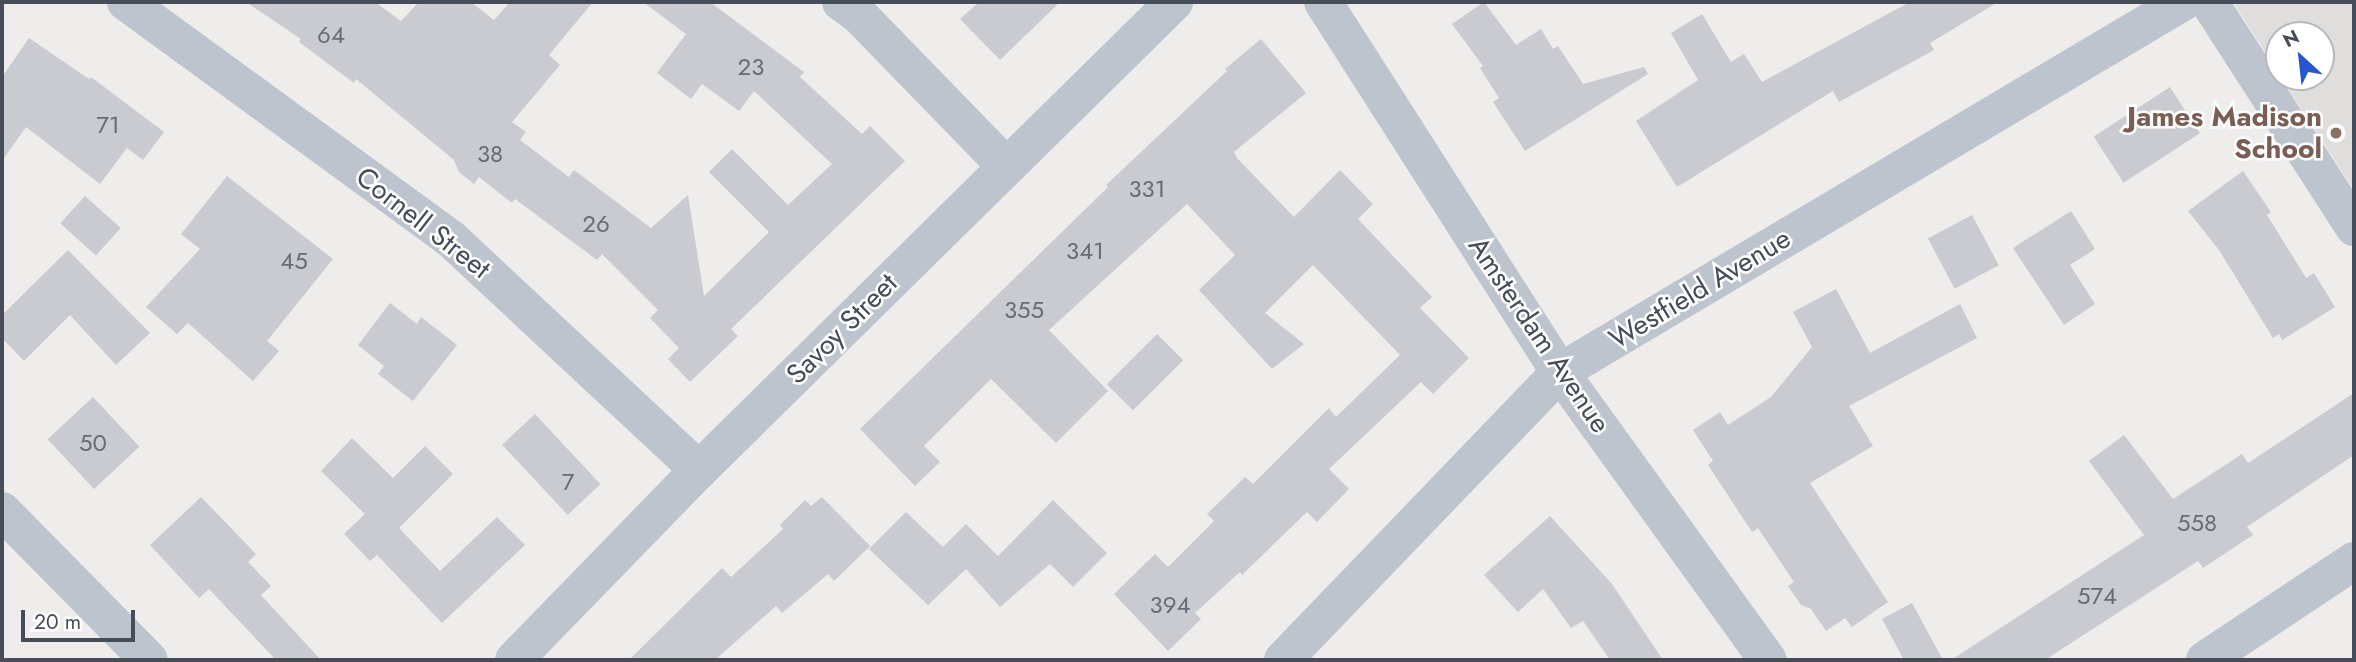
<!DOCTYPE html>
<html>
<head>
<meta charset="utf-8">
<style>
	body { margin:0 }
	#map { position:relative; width:2356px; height:662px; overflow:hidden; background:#efecec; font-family:Jost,sans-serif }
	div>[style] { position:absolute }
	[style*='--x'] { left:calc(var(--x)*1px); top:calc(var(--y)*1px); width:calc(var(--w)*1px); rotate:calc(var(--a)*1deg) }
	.education>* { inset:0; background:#e0dddd }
	.building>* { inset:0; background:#cacad1; transform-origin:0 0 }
	.minor>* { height:38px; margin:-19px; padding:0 19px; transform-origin:19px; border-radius:19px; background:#bec4ce }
	.dots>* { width:19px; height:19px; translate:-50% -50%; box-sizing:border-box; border:4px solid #fff; border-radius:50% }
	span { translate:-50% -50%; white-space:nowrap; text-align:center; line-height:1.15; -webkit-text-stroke:5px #fff; paint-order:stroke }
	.number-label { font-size:24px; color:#676c76 }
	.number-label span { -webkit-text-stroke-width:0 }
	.education-label { font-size:28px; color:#785e54; font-weight:700 }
	.right { translate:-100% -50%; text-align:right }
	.street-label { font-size:28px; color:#464d58 }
	.frame { position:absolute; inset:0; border:4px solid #464d58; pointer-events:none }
	.north { position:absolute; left:2265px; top:21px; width:70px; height:70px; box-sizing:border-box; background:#fff; border:2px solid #b5b8bc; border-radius:50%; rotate:333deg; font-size:19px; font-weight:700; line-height:28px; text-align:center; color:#464d58 }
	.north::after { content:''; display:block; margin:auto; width:24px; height:32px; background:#2556d0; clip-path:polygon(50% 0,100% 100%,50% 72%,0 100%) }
	.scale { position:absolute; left:21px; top:610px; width:114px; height:32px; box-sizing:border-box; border:4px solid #464d58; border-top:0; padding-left:9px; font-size:21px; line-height:24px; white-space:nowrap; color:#464d58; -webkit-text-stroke:5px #fff; paint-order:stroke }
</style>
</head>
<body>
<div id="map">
	<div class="education">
		<div style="clip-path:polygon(2233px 2px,2354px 2px,2354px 190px,2281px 77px,2321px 77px,2321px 35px,2279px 35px,2279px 74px)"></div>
	</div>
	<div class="building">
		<div style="clip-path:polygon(246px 2px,375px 2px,401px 21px,419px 2px,471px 2px,494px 20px,510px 2px,593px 2px,549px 55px,560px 65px,512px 122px,526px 132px,520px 140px,569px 177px,574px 170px,651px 228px,688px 195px,704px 296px,769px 232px,709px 172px,732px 149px,788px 205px,832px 164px,754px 91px,739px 111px,702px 84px,691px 99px,657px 73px,686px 34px,643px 2px,710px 2px,804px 72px,800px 77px,862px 134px,870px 126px,905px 161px,731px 329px,738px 336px,690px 382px,668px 359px,679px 348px,650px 318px,658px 310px,602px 254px,597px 260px,515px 199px,512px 203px,479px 177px,474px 184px,459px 172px,454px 160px,356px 79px,354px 83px,299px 42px,301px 39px)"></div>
		<div style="clip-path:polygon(979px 2px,1060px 2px,1000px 60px,960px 19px)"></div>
		<div style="clip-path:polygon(1484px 2px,1516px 45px,1541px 29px,1553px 49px,1558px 46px,1583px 84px,1644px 67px,1648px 74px,1525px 151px,1493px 102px,1499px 98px,1480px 68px,1483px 66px,1452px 24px)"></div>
		<div style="clip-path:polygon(1910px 2px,1998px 2px,1930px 43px,1934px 50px,1839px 102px,1833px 91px,1677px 187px,1636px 121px,1698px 80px,1671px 33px,1702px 14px,1731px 62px,1744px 54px,1762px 82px)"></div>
		<div style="clip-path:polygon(29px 38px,89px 79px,91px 77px,164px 132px,143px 160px,127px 148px,100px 184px,26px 127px,2px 161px,2px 77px)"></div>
		<div style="clip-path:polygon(1261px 39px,1306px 93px,1234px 152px,1237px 158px,1294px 217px,1340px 170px,1373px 204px,1358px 219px,1432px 297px,1420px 308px,1469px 358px,1433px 394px,1421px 382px,1329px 469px,1349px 489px,1317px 522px,1307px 512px,1242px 575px,1240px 572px,1195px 613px,1201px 619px,1168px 651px,1114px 594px,1155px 554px,1168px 567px,1214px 521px,1207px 514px,1245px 477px,1253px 484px,1329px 408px,1336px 417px,1400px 355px,1313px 265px,1265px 313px,1304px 344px,1272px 369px,1199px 290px,1235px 255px,1187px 204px,1049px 330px,1108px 391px,1056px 443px,991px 379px,924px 446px,940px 462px,915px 486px,860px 429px,1108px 187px,1106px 185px,1227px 71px,1225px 69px)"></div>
		<div style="left:2170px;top:87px;width:55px;height:91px;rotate:57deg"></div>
		<div style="clip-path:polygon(2243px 171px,2271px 212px,2267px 215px,2306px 278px,2314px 273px,2335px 307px,2282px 340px,2279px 334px,2273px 338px,2219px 250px,2188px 211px)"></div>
		<div style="clip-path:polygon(227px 176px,333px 259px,267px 341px,279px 351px,253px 381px,188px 323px,177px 334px,146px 307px,200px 249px,181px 234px)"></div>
		<div style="left:85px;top:196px;width:48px;height:37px;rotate:42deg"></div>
		<div style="clip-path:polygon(2071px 211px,2095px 249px,2070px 265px,2095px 304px,2064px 325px,2013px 248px)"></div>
		<div style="left:1972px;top:215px;width:57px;height:50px;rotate:62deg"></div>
		<div style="clip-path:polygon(68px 250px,150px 333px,116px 365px,70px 315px,24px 361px,2px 338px,2px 315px)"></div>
		<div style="clip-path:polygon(1836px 289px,1870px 353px,1960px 304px,1977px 338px,1849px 406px,1873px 446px,1810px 483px,1888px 602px,1852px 627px,1845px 618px,1826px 631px,1811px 609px,1801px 605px,1788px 586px,1794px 582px,1758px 528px,1752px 532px,1708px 465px,1713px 461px,1693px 430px,1720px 412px,1728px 425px,1771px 397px,1812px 347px,1793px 312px)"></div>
		<div style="clip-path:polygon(390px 303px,417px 324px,421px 317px,457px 345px,413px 401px,378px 374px,384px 366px,358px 345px)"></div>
		<div style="left:1157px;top:334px;width:37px;height:71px;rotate:45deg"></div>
		<div style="clip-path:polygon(2354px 393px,2354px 455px,2247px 527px,2253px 535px,2203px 568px,2198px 561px,2045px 660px,1951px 660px,2144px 535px,2089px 461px,2124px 435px,2173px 499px,2242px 454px,2248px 463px)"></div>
		<div style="left:93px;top:397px;width:68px;height:62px;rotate:47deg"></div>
		<div style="left:535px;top:414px;width:96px;height:45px;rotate:47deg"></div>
		<div style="clip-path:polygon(352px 438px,393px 478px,425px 446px,453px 474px,399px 528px,440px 571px,497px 517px,525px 545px,442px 623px,377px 555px,370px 561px,344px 534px,365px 514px,321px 471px)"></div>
		<div style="clip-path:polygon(201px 497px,256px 554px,248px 562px,271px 586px,261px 595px,321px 660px,276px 660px,209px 589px,199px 598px,150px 545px)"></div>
		<div style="clip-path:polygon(822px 497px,870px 546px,834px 581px,828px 574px,782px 613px,776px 606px,715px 660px,629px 660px,722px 568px,731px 577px,783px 529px,780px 525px,805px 500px,811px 506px)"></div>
		<div style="clip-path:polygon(1053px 500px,1107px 553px,1073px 587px,1050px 564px,1000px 607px,966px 569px,928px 605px,869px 549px,906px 512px,943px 547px,966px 524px,998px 556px)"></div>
		<div style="clip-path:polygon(1550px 516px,1612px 584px,1663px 660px,1610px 660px,1583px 621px,1571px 628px,1543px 589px,1518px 612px,1484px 575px)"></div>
		<div style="clip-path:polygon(1912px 603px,1943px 660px,1904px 660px,1882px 619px)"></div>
	</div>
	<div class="minor">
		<div style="--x:126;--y:2;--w:402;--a:36.1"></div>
		<div style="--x:451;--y:239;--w:339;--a:43"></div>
		<div style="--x:841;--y:2;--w:22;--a:36"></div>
		<div style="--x:859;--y:15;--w:211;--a:45.8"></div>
		<div style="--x:1323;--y:2;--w:439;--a:57.4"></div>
		<div style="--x:1560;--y:372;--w:355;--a:54.2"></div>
		<div style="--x:2209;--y:2;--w:268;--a:57.2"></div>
		<div style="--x:2;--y:511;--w:209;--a:45.4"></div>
		<div style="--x:514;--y:660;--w:265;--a:-45.8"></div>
		<div style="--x:699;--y:470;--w:667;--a:-44.57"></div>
		<div style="--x:1283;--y:660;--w:400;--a:-46.1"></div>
		<div style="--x:1560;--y:372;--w:725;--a:-30.71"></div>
		<div style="--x:2205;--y:660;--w:179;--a:-33.6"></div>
	</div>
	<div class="dots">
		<div style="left:2336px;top:133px;background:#8d6e63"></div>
	</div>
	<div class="number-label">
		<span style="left:331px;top:35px">64</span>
		<span style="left:751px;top:67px">23</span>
		<span style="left:108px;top:125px">71</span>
		<span style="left:490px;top:154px">38</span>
		<span style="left:1147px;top:189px">331</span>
		<span style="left:596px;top:224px">26</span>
		<span style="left:1085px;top:251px">341</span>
		<span style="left:294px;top:261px">45</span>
		<span style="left:1024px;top:310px">355</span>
		<span style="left:93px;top:443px">50</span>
		<span style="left:568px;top:482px">7</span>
		<span style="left:2197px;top:523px">558</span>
		<span style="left:2097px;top:596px">574</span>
		<span style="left:1170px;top:605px">394</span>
	</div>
	<div class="education-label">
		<span class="right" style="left:2322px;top:133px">James Madison<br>School</span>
	</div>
	<div class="street-label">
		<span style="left:423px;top:223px;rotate:38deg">Cornell Street</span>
		<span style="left:1700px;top:289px;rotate:-31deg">Westfield Avenue</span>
		<span style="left:842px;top:329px;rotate:-45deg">Savoy Street</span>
		<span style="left:1539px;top:335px;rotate:56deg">Amsterdam Avenue</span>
	</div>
	<div class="frame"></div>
	<div class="north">N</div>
	<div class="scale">20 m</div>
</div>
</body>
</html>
